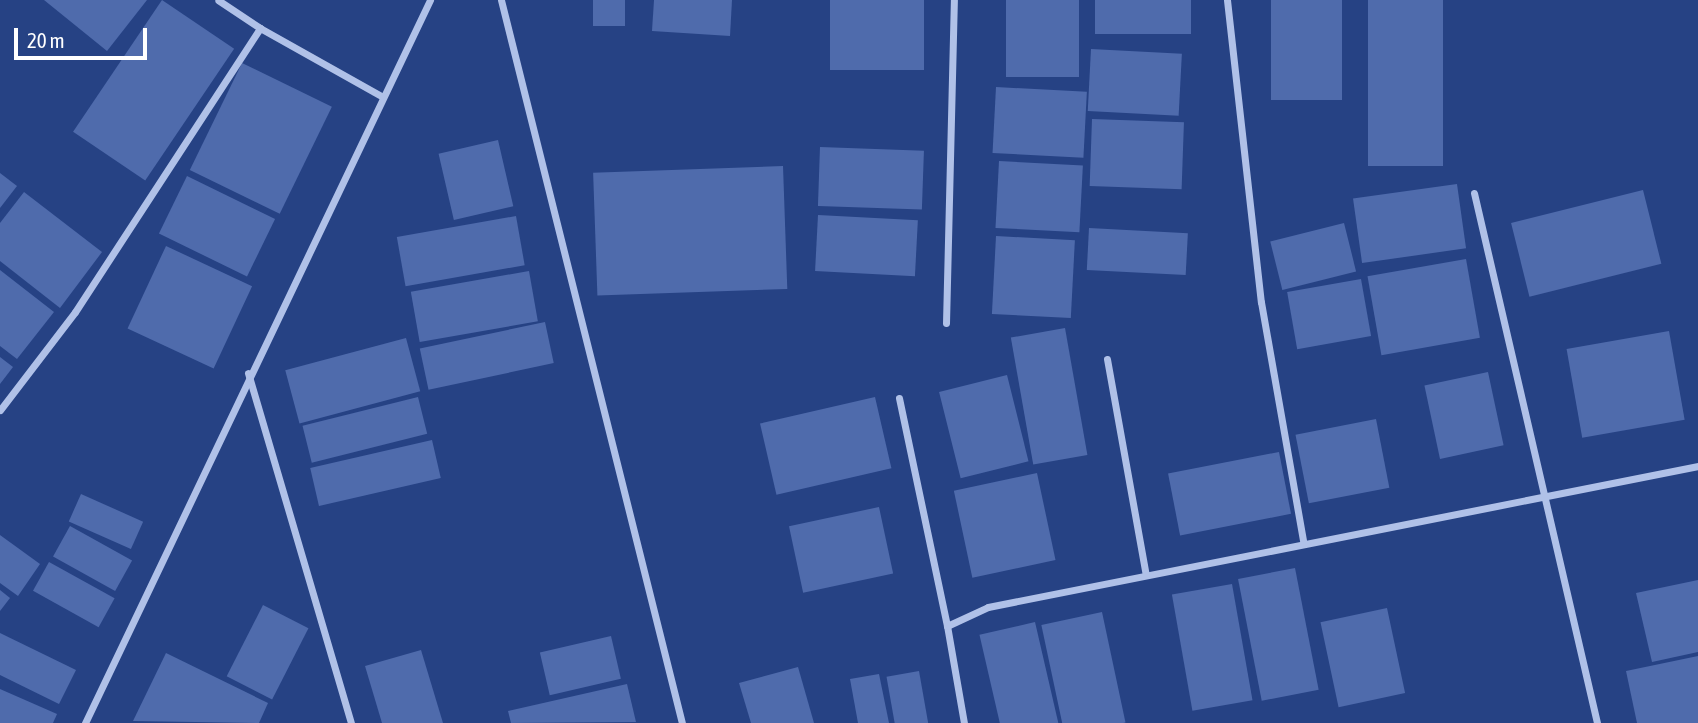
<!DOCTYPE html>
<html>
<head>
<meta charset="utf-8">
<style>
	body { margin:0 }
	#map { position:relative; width:1698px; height:723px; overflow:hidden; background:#264284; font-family:"Asap Condensed",sans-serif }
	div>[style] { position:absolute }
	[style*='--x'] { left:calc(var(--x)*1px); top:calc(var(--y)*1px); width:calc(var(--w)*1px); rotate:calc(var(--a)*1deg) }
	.building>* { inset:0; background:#4f6bac; transform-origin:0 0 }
	.street>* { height:7px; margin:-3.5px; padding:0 3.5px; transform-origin:3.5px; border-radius:3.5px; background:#b0c1e8 }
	span { translate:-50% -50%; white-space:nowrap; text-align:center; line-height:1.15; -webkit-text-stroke:7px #264284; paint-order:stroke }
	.scale { position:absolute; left:14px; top:28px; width:133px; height:32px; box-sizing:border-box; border:4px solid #fff; border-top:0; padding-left:9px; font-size:21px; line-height:24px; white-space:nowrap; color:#fff; -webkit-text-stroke:5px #264284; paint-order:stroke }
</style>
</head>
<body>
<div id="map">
	<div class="building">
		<div style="clip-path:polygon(44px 0,147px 0,107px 51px)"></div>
		<div style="left:162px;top:0;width:87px;height:159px;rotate:34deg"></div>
		<div style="left:593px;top:0;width:32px;height:26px"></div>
		<div style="clip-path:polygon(654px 0,732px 0,730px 36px,652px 31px)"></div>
		<div style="left:830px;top:0;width:94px;height:70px"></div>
		<div style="left:1006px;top:0;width:73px;height:77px"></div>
		<div style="left:1095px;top:0;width:96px;height:34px"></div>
		<div style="left:1271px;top:0;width:71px;height:100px"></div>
		<div style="left:1368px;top:0;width:75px;height:166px"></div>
		<div style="left:1091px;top:49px;width:91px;height:62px;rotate:3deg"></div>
		<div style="left:242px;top:63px;width:100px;height:119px;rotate:26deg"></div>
		<div style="left:996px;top:87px;width:91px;height:66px;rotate:3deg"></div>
		<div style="left:1092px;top:119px;width:92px;height:67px;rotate:2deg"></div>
		<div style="left:498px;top:140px;width:68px;height:61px;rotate:77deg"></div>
		<div style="left:820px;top:147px;width:104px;height:59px;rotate:2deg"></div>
		<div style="left:999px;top:161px;width:84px;height:67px;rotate:3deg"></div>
		<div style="left:783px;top:166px;width:123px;height:190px;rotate:88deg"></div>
		<div style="clip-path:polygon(0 173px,17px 186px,0 208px)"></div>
		<div style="left:187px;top:176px;width:98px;height:64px;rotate:26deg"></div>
		<div style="left:1457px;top:184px;width:65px;height:105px;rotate:82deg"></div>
		<div style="left:1643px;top:190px;width:76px;height:136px;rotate:76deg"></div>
		<div style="clip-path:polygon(24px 192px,102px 252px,60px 308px,0 261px,0 223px)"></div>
		<div style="left:818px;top:215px;width:100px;height:56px;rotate:3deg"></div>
		<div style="left:516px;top:216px;width:50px;height:121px;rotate:80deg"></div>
		<div style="left:1344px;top:223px;width:50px;height:76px;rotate:76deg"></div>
		<div style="left:1089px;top:228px;width:99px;height:42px;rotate:3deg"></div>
		<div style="left:996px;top:236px;width:79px;height:78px;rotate:3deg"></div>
		<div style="left:166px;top:246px;width:95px;height:91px;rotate:25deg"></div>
		<div style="left:1466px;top:259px;width:80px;height:100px;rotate:80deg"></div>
		<div style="clip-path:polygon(0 270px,54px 312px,17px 359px,0 346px)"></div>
		<div style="left:529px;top:271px;width:51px;height:120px;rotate:80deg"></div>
		<div style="left:1361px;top:279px;width:58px;height:75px;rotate:80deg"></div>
		<div style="left:545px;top:322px;width:42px;height:128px;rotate:78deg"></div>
		<div style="left:1065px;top:328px;width:129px;height:55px;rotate:80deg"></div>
		<div style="left:1669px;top:331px;width:90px;height:104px;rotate:80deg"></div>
		<div style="left:406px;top:338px;width:55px;height:125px;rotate:75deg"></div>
		<div style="clip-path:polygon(0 357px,13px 367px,0 384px)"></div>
		<div style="left:1488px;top:372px;width:75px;height:65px;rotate:78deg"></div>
		<div style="left:1007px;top:375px;width:89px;height:70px;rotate:76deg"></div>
		<div style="left:418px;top:397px;width:38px;height:119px;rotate:76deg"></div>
		<div style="left:875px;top:397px;width:73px;height:118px;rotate:77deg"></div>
		<div style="left:1376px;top:419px;width:70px;height:82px;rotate:79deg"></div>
		<div style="left:432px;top:440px;width:39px;height:125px;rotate:77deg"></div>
		<div style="left:1279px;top:452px;width:63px;height:113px;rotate:79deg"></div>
		<div style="left:1037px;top:473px;width:89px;height:85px;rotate:78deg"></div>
		<div style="left:81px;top:494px;width:68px;height:30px;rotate:24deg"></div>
		<div style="left:879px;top:507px;width:68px;height:92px;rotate:78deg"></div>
		<div style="left:70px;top:526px;width:71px;height:35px;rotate:29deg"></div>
		<div style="clip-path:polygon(0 535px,40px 564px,18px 596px,0 583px)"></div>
		<div style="left:49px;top:562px;width:75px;height:33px;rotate:29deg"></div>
		<div style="left:1295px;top:568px;width:124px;height:58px;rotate:79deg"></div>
		<div style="clip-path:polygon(1698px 580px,1698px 652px,1652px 662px,1636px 593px)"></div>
		<div style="left:1232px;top:584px;width:118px;height:61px;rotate:80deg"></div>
		<div style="clip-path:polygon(0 590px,10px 598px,0 611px)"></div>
		<div style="left:263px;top:605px;width:51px;height:80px;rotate:27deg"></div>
		<div style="left:1387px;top:608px;width:87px;height:68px;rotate:78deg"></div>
		<div style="left:1102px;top:612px;width:113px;height:62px;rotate:78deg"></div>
		<div style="left:1035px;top:622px;width:104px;height:57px;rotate:77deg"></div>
		<div style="clip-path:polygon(0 633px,76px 670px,59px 704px,0 675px)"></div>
		<div style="left:611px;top:636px;width:44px;height:73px;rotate:77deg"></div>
		<div style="clip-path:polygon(421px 650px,443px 723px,382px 723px,365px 666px)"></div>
		<div style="clip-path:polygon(166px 653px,268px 703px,259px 723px,133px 721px)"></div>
		<div style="clip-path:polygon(1698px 656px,1698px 723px,1637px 723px,1626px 671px)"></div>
		<div style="clip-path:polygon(798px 667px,814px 723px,751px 723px,739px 683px)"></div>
		<div style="left:919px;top:671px;width:53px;height:33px;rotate:80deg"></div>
		<div style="clip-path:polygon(879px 674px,889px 723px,858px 723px,850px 679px)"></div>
		<div style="clip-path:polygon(627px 684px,636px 722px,511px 723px,508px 711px)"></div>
		<div style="clip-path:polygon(0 689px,57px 714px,53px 723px,0 723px)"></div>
	</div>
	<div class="street">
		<div style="--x:501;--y:0;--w:745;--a:75.95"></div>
		<div style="--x:1227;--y:0;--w:304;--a:83.6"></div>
		<div style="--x:1261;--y:302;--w:243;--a:80"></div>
		<div style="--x:260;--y:28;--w:139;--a:29.3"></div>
		<div style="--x:1474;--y:193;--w:544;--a:76.93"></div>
		<div style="--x:946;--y:323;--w:323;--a:-88.6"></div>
		<div style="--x:1107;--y:359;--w:219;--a:79.8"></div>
		<div style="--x:248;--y:373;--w:365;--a:73.6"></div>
		<div style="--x:899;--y:398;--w:233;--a:78.1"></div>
		<div style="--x:0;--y:410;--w:123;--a:-52.6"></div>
		<div style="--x:75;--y:312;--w:339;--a:-56.9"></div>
		<div style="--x:260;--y:28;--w:50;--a:-146.3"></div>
		<div style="--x:85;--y:723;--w:801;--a:-64.49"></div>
		<div style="--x:964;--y:723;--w:98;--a:-99.9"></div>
		<div style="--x:947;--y:626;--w:45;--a:-24.9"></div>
		<div style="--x:988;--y:607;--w:724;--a:-11.23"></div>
	</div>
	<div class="scale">20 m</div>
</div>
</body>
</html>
